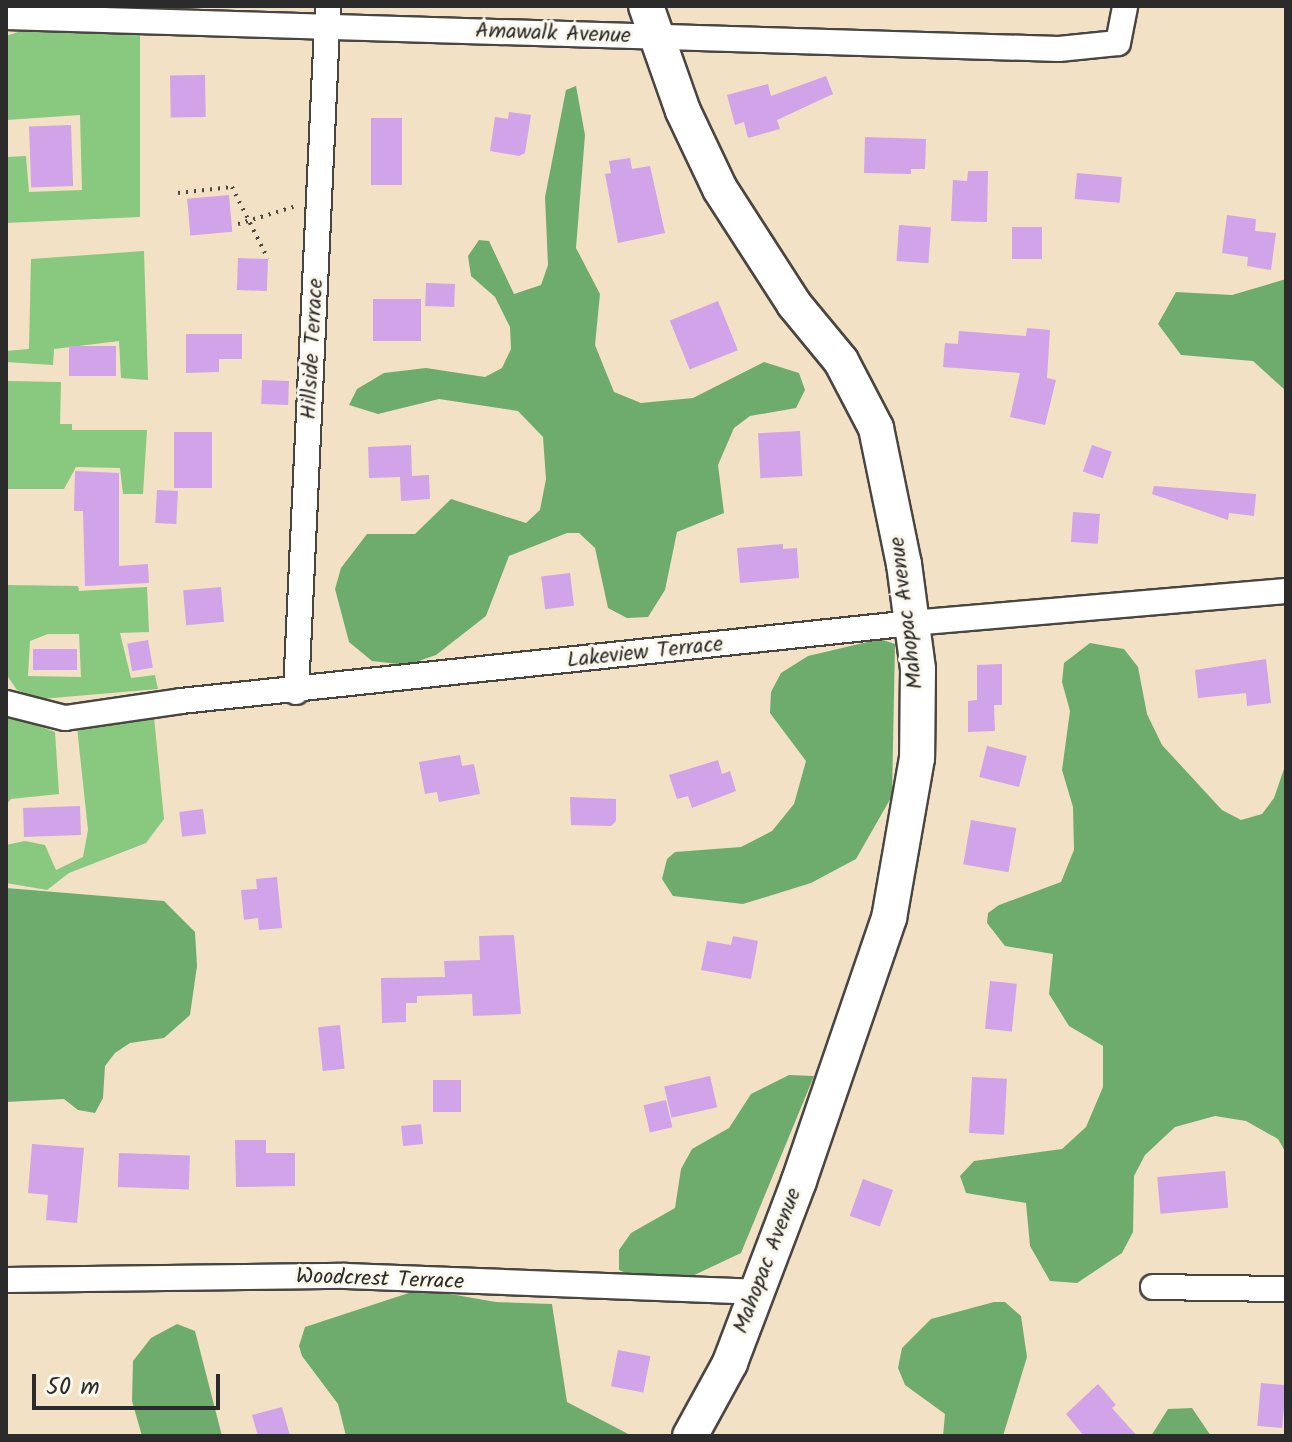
<!DOCTYPE html>
<html>
<head>
<meta charset="utf-8">
<style>
	body { margin:0 }
	#map { position:relative; width:1292px; height:1442px; overflow:hidden; background:#f2e1c4; font-family:Kalam,sans-serif }
	div>[style] { position:absolute }
	[style*='--x'] { left:calc(var(--x)*1px); top:calc(var(--y)*1px); width:calc(var(--w)*1px); rotate:calc(var(--a)*1deg) }
	.green>* { inset:0; background:#88c87f }
	.forest>* { inset:0; background:#6eac6e }
	.building>* { inset:0; background:#d1a3e9; transform-origin:0 0 }
	.path>* { height:4px; margin-top:-2px; transform-origin:0; background:repeating-linear-gradient(90deg,#494642 0 2px,transparent 0 8px) }
	.roads { filter:drop-shadow(2px 0 #494642) drop-shadow(-2px 0 #494642) drop-shadow(0 2px #494642) drop-shadow(0 -2px #494642) }
	.street>* { height:24px; margin:-12px; padding:0 12px; transform-origin:12px; border-radius:12px; background:#fff }
	.secondary>* { height:34px; margin:-17px; padding:0 17px; transform-origin:17px; border-radius:17px; background:#fff }
	span { translate:-50% -50%; white-space:nowrap; text-align:center; line-height:1.15; -webkit-text-stroke:6px #fbf7ec; paint-order:stroke }
	.street-label { font-size:22px; color:#2b2b2b }
	.frame { position:absolute; inset:0; border:8px solid #2b2b2b; pointer-events:none }
	.scale { position:absolute; left:32px; top:1374px; width:188px; height:36px; box-sizing:border-box; border:4px solid #2b2b2b; border-top:0; padding-left:10px; font-size:24px; line-height:28px; white-space:nowrap; color:#2b2b2b; -webkit-text-stroke:6px #fbf7ec; paint-order:stroke }
</style>
</head>
<body>
<div id="map">
	<div class="green">
		<div style="clip-path:polygon(27px 29px,140px 32px,140px 217px,6px 223px,6px 157px,26px 156px,29px 192px,82px 190px,80px 115px,6px 120px,6px 36px)"></div>
		<div style="clip-path:polygon(144px 251px,148px 380px,121px 378px,119px 341px,54px 349px,53px 365px,6px 362px,6px 351px,29px 349px,31px 259px)"></div>
		<div style="clip-path:polygon(6px 381px,61px 382px,60px 424px,72px 424px,72px 430px,147px 430px,143px 494px,123px 494px,120px 468px,76px 467px,64px 489px,6px 489px)"></div>
		<div style="clip-path:polygon(evenodd,6px 585px,78px 586px,79px 591px,147px 587px,149px 632px,120px 633px,131px 678px,155px 675px,158px 689px,41px 699px,17px 690px,6px 674px,6px 585px,48px 634px,79px 634px,81px 677px,28px 676px,30px 641px,48px 634px)"></div>
		<div style="clip-path:polygon(6px 714px,55px 732px,59px 794px,11px 799px,6px 805px)"></div>
		<div style="clip-path:polygon(154px 717px,164px 819px,146px 843px,69px 873px,47px 890px,6px 883px,6px 845px,25px 841px,45px 845px,56px 870px,83px 857px,88px 830px,77px 727px)"></div>
	</div>
	<div class="forest">
		<div style="clip-path:polygon(576px 86px,585px 135px,576px 248px,600px 294px,595px 345px,614px 392px,641px 403px,693px 398px,764px 362px,799px 373px,805px 390px,796px 408px,750px 416px,734px 428px,718px 465px,724px 513px,677px 532px,665px 590px,648px 617px,627px 618px,608px 608px,595px 548px,579px 533px,567px 533px,509px 556px,486px 616px,436px 655px,407px 665px,372px 661px,349px 642px,335px 589px,341px 568px,367px 534px,415px 534px,451px 499px,526px 523px,540px 510px,546px 479px,543px 437px,518px 411px,439px 399px,378px 414px,349px 405px,357px 389px,384px 373px,426px 368px,485px 377px,502px 368px,511px 349px,510px 327px,495px 297px,471px 276px,468px 256px,479px 240px,489px 241px,514px 294px,541px 285px,548px 265px,545px 197px,566px 90px)"></div>
		<div style="clip-path:polygon(1286px 279px,1286px 391px,1253px 361px,1181px 355px,1158px 324px,1176px 292px,1232px 295px)"></div>
		<div style="clip-path:polygon(880px 639px,895px 644px,892px 796px,856px 859px,811px 883px,743px 904px,673px 896px,662px 879px,667px 859px,675px 852px,741px 847px,772px 831px,794px 804px,806px 761px,770px 713px,771px 692px,781px 673px,808px 656px)"></div>
		<div style="clip-path:polygon(1090px 643px,1124px 649px,1138px 667px,1147px 714px,1162px 745px,1222px 810px,1241px 820px,1262px 814px,1274px 798px,1285px 766px,1286px 735px,1286px 1153px,1278px 1139px,1246px 1121px,1215px 1116px,1175px 1127px,1145px 1155px,1134px 1176px,1133px 1232px,1122px 1253px,1077px 1283px,1050px 1281px,1030px 1246px,1026px 1203px,966px 1193px,960px 1176px,974px 1161px,1062px 1149px,1086px 1127px,1103px 1087px,1103px 1046px,1069px 1026px,1049px 994px,1053px 954px,1005px 946px,987px 923px,988px 913px,999px 905px,1061px 882px,1074px 850px,1073px 807px,1062px 770px,1070px 711px,1062px 682px,1064px 663px)"></div>
		<div style="clip-path:polygon(6px 888px,164px 901px,195px 932px,197px 966px,190px 1015px,164px 1038px,130px 1043px,115px 1053px,105px 1066px,103px 1098px,95px 1113px,78px 1110px,64px 1099px,6px 1102px)"></div>
		<div style="clip-path:polygon(789px 1075px,814px 1076px,741px 1253px,688px 1278px,636px 1277px,619px 1270px,619px 1250px,631px 1233px,675px 1208px,681px 1169px,692px 1149px,729px 1128px,751px 1094px)"></div>
		<div style="clip-path:polygon(421px 1289px,496px 1302px,552px 1304px,567px 1402px,632px 1436px,346px 1436px,338px 1404px,302px 1356px,299px 1346px,305px 1327px)"></div>
		<div style="clip-path:polygon(994px 1302px,1005px 1302px,1021px 1316px,1027px 1357px,1003px 1436px,943px 1436px,945px 1414px,905px 1385px,898px 1368px,902px 1348px,931px 1319px)"></div>
		<div style="clip-path:polygon(177px 1324px,195px 1331px,222px 1436px,142px 1436px,132px 1401px,133px 1361px,151px 1338px)"></div>
		<div style="clip-path:polygon(1192px 1408px,1211px 1436px,1151px 1436px,1168px 1409px)"></div>
	</div>
	<div class="building">
		<div style="left:205px;top:75px;width:42px;height:35px;rotate:89deg"></div>
		<div style="clip-path:polygon(826px 76px,833px 94px,777px 120px,780px 129px,748px 138px,744px 122px,735px 125px,727px 95px,768px 84px,771px 96px)"></div>
		<div style="clip-path:polygon(509px 112px,531px 115px,525px 153px,519px 156px,490px 151px,495px 117px,508px 119px)"></div>
		<div style="left:371px;top:118px;width:31px;height:67px"></div>
		<div style="left:71px;top:125px;width:61px;height:42px;rotate:88deg"></div>
		<div style="clip-path:polygon(865px 137px,926px 139px,925px 169px,911px 169px,911px 174px,864px 173px)"></div>
		<div style="clip-path:polygon(630px 158px,632px 169px,650px 166px,665px 233px,618px 243px,605px 174px,611px 173px,609px 161px)"></div>
		<div style="clip-path:polygon(968px 171px,988px 171px,987px 222px,951px 221px,953px 180px,967px 181px)"></div>
		<div style="left:1077px;top:173px;width:45px;height:26px;rotate:5deg"></div>
		<div style="left:229px;top:195px;width:37px;height:42px;rotate:85deg"></div>
		<div style="clip-path:polygon(1227px 215px,1256px 219px,1255px 231px,1276px 233px,1271px 270px,1247px 266px,1248px 257px,1222px 253px)"></div>
		<div style="left:899px;top:225px;width:32px;height:36px;rotate:4deg"></div>
		<div style="left:1012px;top:227px;width:30px;height:32px"></div>
		<div style="left:238px;top:258px;width:30px;height:32px;rotate:2deg"></div>
		<div style="left:426px;top:283px;width:29px;height:23px;rotate:2deg"></div>
		<div style="left:373px;top:299px;width:48px;height:42px"></div>
		<div style="left:718px;top:301px;width:53px;height:52px;rotate:68deg"></div>
		<div style="clip-path:polygon(1027px 328px,1050px 330px,1047px 378px,1056px 380px,1045px 425px,1010px 417px,1020px 373px,943px 367px,945px 343px,958px 344px,959px 331px,1026px 336px)"></div>
		<div style="clip-path:polygon(186px 334px,242px 334px,242px 359px,219px 359px,219px 372px,186px 373px)"></div>
		<div style="left:69px;top:346px;width:47px;height:30px"></div>
		<div style="left:262px;top:380px;width:27px;height:24px;rotate:2deg"></div>
		<div style="left:800px;top:431px;width:45px;height:42px;rotate:87deg"></div>
		<div style="left:174px;top:432px;width:38px;height:56px"></div>
		<div style="clip-path:polygon(411px 445px,412px 476px,429px 475px,430px 499px,401px 501px,400px 477px,369px 478px,368px 447px)"></div>
		<div style="left:1092px;top:445px;width:21px;height:28px;rotate:19deg"></div>
		<div style="clip-path:polygon(75px 471px,119px 473px,119px 566px,148px 564px,149px 583px,85px 586px,83px 511px,74px 511px)"></div>
		<div style="clip-path:polygon(1154px 486px,1256px 494px,1254px 516px,1229px 513px,1228px 520px,1152px 494px)"></div>
		<div style="left:157px;top:490px;width:21px;height:33px;rotate:3deg"></div>
		<div style="left:1073px;top:512px;width:27px;height:30px;rotate:4deg"></div>
		<div style="clip-path:polygon(783px 544px,783px 549px,797px 548px,799px 578px,740px 583px,737px 548px)"></div>
		<div style="left:570px;top:573px;width:33px;height:29px;rotate:83deg"></div>
		<div style="left:221px;top:587px;width:35px;height:38px;rotate:85deg"></div>
		<div style="left:148px;top:640px;width:28px;height:21px;rotate:80deg"></div>
		<div style="left:77px;top:649px;width:21px;height:44px;rotate:90deg"></div>
		<div style="clip-path:polygon(1266px 659px,1271px 703px,1247px 706px,1246px 693px,1198px 698px,1195px 670px)"></div>
		<div style="clip-path:polygon(1002px 664px,1002px 705px,994px 705px,995px 731px,968px 732px,968px 701px,977px 700px,977px 665px)"></div>
		<div style="left:987px;top:746px;width:41px;height:32px;rotate:14deg"></div>
		<div style="clip-path:polygon(460px 755px,462px 766px,474px 764px,480px 794px,439px 802px,437px 792px,425px 794px,419px 762px)"></div>
		<div style="clip-path:polygon(718px 760px,722px 774px,730px 771px,736px 791px,692px 808px,688px 796px,677px 799px,669px 775px)"></div>
		<div style="clip-path:polygon(570px 797px,616px 799px,616px 821px,611px 826px,571px 825px)"></div>
		<div style="left:80px;top:806px;width:29px;height:57px;rotate:88deg"></div>
		<div style="left:203px;top:809px;width:25px;height:24px;rotate:83deg"></div>
		<div style="left:971px;top:820px;width:46px;height:45px;rotate:10deg"></div>
		<div style="clip-path:polygon(277px 877px,282px 928px,259px 930px,258px 918px,244px 920px,241px 890px,257px 889px,256px 879px)"></div>
		<div style="clip-path:polygon(514px 935px,521px 1014px,473px 1016px,472px 994px,417px 996px,417px 1003px,406px 1003px,406px 1022px,382px 1023px,381px 978px,445px 977px,444px 961px,480px 960px,479px 936px)"></div>
		<div style="clip-path:polygon(733px 936px,758px 941px,751px 979px,701px 970px,707px 941px,731px 945px)"></div>
		<div style="left:990px;top:981px;width:27px;height:48px;rotate:6deg"></div>
		<div style="left:340px;top:1025px;width:44px;height:22px;rotate:84deg"></div>
		<div style="left:710px;top:1076px;width:32px;height:47px;rotate:77deg"></div>
		<div style="left:972px;top:1077px;width:35px;height:56px;rotate:3deg"></div>
		<div style="left:433px;top:1080px;width:28px;height:32px"></div>
		<div style="left:666px;top:1100px;width:28px;height:23px;rotate:77deg"></div>
		<div style="left:421px;top:1124px;width:20px;height:20px;rotate:84deg"></div>
		<div style="clip-path:polygon(235px 1140px,266px 1140px,266px 1153px,295px 1153px,295px 1186px,236px 1187px)"></div>
		<div style="clip-path:polygon(32px 1144px,84px 1148px,77px 1223px,46px 1220px,48px 1195px,28px 1193px)"></div>
		<div style="left:119px;top:1153px;width:71px;height:34px;rotate:2deg"></div>
		<div style="left:1225px;top:1171px;width:37px;height:68px;rotate:85deg"></div>
		<div style="left:863px;top:1179px;width:32px;height:39px;rotate:20deg"></div>
		<div style="left:618px;top:1350px;width:33px;height:37px;rotate:11deg"></div>
		<div style="left:1261px;top:1383px;width:25px;height:43px;rotate:5deg"></div>
		<div style="clip-path:polygon(1098px 1384px,1116px 1405px,1112px 1408px,1137px 1436px,1084px 1436px,1066px 1414px)"></div>
		<div style="clip-path:polygon(282px 1407px,290px 1436px,258px 1436px,252px 1415px)"></div>
	</div>
	<div class="path">
		<div style="--x:178;--y:193;--w:54;--a:-6.3"></div>
		<div style="--x:232;--y:187;--w:80;--a:63.4"></div>
		<div style="--x:238;--y:224;--w:58;--a:-17.2"></div>
	</div>
	<div class="roads">
		<div class="street">
			<div style="--x:6;--y:17;--w:1053;--a:1.74"></div>
			<div style="--x:1059;--y:49;--w:59;--a:-5.8"></div>
			<div style="--x:1118;--y:43;--w:38;--a:-79"></div>
			<div style="--x:296;--y:692;--w:687;--a:-87.33"></div>
			<div style="--x:6;--y:703;--w:61;--a:14.3"></div>
			<div style="--x:65;--y:718;--w:117;--a:-8.3"></div>
			<div style="--x:181;--y:701;--w:735;--a:-6.09"></div>
			<div style="--x:912;--y:623;--w:375;--a:-4.9"></div>
			<div style="--x:6;--y:1280;--w:340;--a:-0.7"></div>
			<div style="--x:346;--y:1276;--w:409;--a:2.2"></div>
			<div style="--x:1153;--y:1287;--w:133;--a:0.9"></div>
		</div>
		<div class="secondary">
			<div style="--x:646;--y:6;--w:111;--a:70.6"></div>
			<div style="--x:683;--y:111;--w:86;--a:64.6"></div>
			<div style="--x:720;--y:189;--w:137;--a:57.2"></div>
			<div style="--x:794;--y:304;--w:74;--a:50.5"></div>
			<div style="--x:841;--y:361;--w:76;--a:62.4"></div>
			<div style="--x:876;--y:428;--w:139;--a:78.4"></div>
			<div style="--x:904;--y:564;--w:106;--a:82.4"></div>
			<div style="--x:918;--y:669;--w:89;--a:90.6"></div>
			<div style="--x:917;--y:758;--w:162;--a:99.9"></div>
			<div style="--x:889;--y:918;--w:278;--a:108.9"></div>
			<div style="--x:799;--y:1181;--w:195;--a:110.8"></div>
			<div style="--x:730;--y:1363;--w:83;--a:118.7"></div>
		</div>
	</div>
	<div class="street-label">
		<span style="left:553px;top:34px;rotate:2deg">Amawalk Avenue</span>
		<span style="left:313px;top:349px;rotate:-87deg">Hillside Terrace</span>
		<span style="left:907px;top:613px;rotate:-97deg">Mahopac Avenue</span>
		<span style="left:645px;top:653px;rotate:-6deg">Lakeview Terrace</span>
		<span style="left:768px;top:1261px;rotate:-69deg">Mahopac Avenue</span>
		<span style="left:380px;top:1280px;rotate:2deg">Woodcrest Terrace</span>
	</div>
	<div class="frame"></div>
	<div class="scale">50 m</div>
</div>
</body>
</html>
